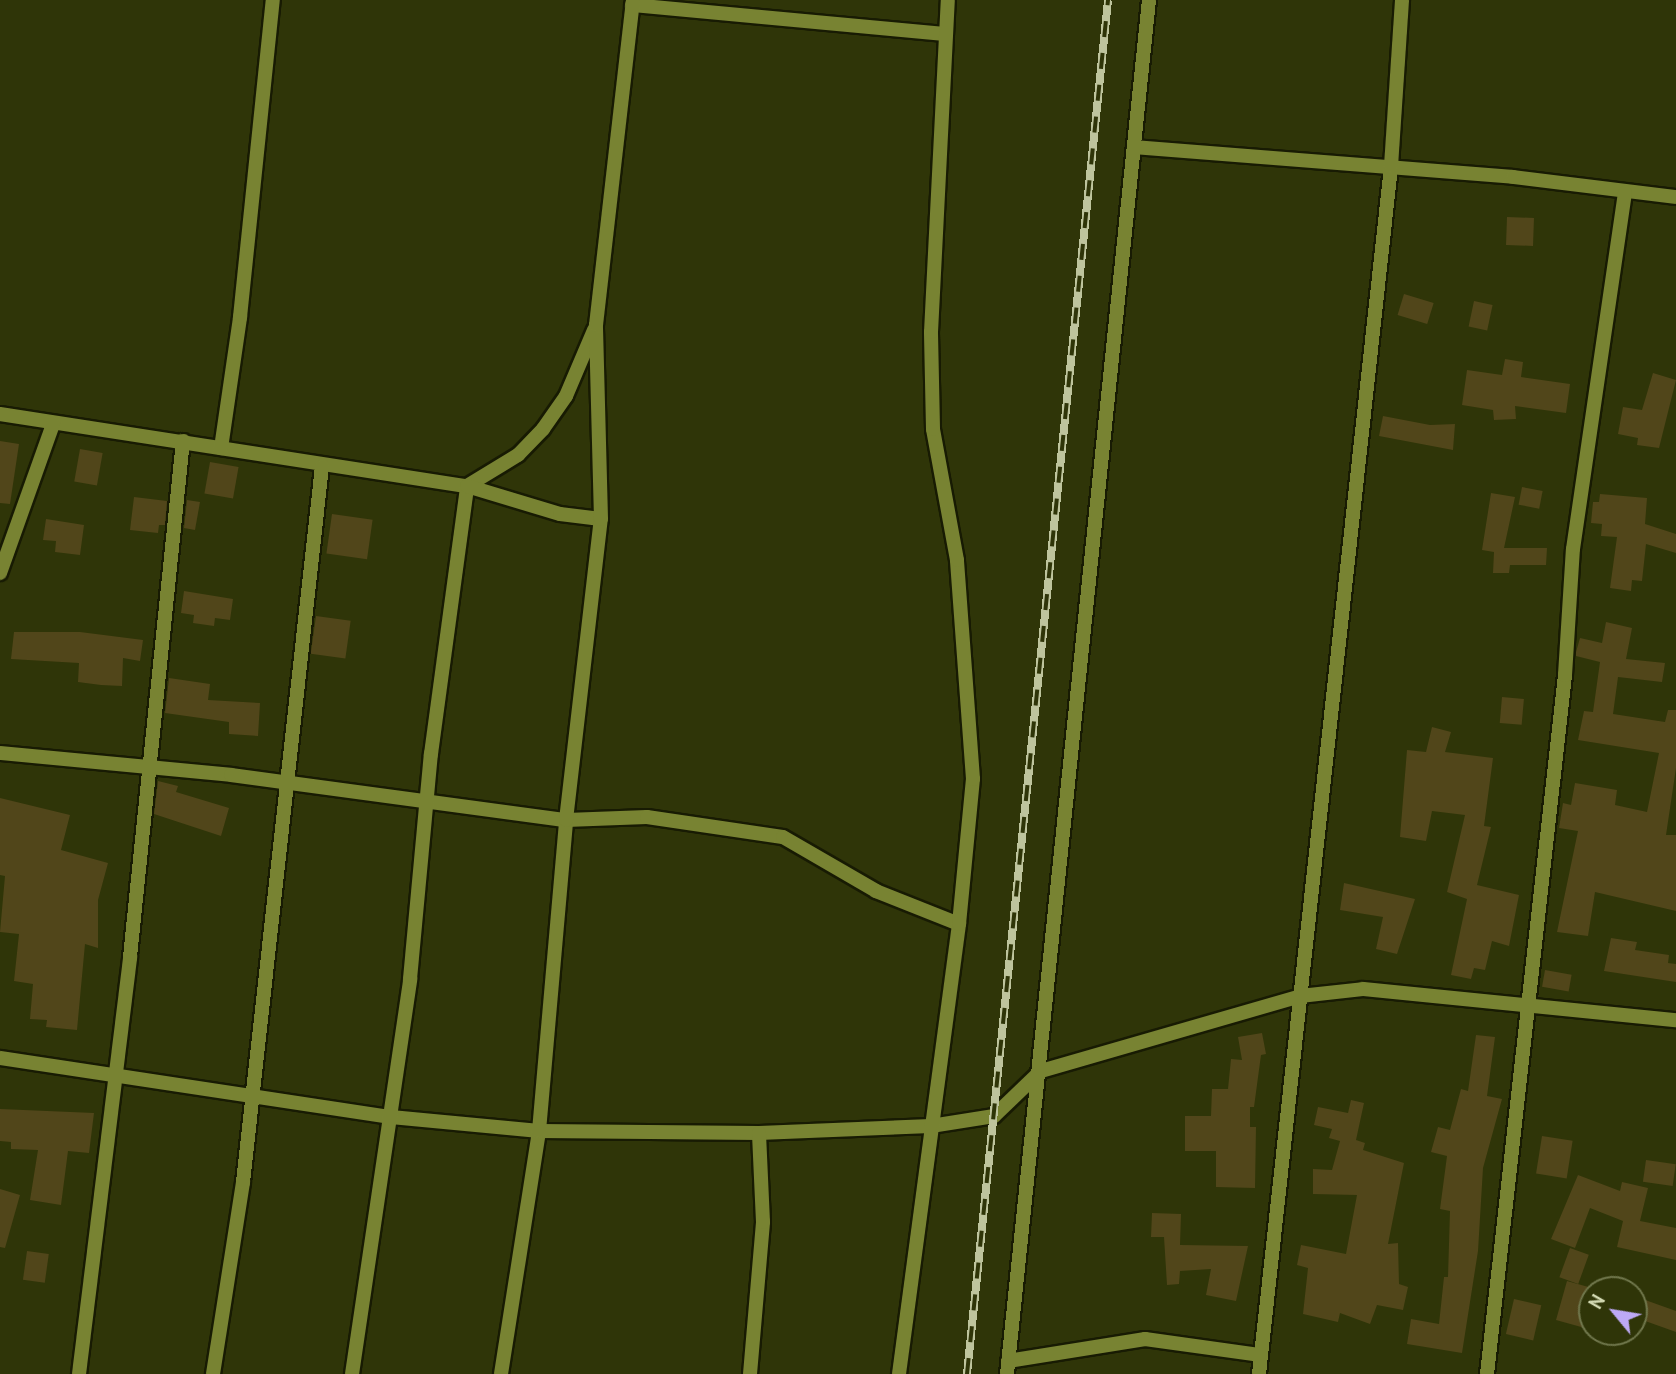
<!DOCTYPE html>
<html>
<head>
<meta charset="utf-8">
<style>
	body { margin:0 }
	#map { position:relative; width:1676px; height:1374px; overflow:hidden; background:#2f3508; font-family:"PT Sans",sans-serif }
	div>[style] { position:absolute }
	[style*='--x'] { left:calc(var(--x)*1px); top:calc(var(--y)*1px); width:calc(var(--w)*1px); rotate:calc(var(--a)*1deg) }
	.building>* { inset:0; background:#51461a; transform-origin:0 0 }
	.roads { filter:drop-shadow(2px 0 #181b03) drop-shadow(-2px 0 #181b03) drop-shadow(0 2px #181b03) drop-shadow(0 -2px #181b03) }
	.street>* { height:14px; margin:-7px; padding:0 7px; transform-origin:7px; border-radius:7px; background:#788332 }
	.rail>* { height:8px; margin-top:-4px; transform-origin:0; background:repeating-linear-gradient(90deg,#2f3508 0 16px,#bec49d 0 32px); box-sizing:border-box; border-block:2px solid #bec49d }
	span { translate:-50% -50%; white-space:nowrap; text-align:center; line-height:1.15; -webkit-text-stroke:5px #2f3508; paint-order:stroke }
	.north { position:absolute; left:1578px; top:1276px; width:70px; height:70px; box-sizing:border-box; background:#2f3508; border:2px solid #70774c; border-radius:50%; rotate:300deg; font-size:19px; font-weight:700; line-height:28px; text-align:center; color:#d2d9b2 }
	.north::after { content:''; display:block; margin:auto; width:24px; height:32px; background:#bda9f5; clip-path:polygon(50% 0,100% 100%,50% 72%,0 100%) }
</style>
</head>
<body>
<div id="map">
	<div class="building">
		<div style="left:1507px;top:217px;width:27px;height:28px;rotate:2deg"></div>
		<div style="left:1404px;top:294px;width:31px;height:22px;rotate:17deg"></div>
		<div style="left:1474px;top:301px;width:19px;height:26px;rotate:12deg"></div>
		<div style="clip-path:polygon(1505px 359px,1523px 362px,1521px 377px,1570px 384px,1566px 413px,1515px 406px,1516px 419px,1494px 420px,1493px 410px,1462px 405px,1467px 370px,1502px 375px)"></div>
		<div style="clip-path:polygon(1653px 373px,1676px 380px,1659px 448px,1637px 445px,1638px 438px,1618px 434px,1623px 407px,1642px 410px)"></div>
		<div style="clip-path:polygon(1383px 416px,1430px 425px,1455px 424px,1453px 450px,1379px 436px)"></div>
		<div style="clip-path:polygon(0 441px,19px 444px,10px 504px,0 503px)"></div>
		<div style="left:80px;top:449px;width:23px;height:33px;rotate:10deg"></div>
		<div style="left:210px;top:462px;width:29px;height:32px;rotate:10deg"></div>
		<div style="left:1522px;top:487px;width:21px;height:18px;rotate:11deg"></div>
		<div style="clip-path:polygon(1491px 493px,1515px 497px,1504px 548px,1547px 548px,1546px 565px,1510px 565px,1509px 573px,1493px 573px,1494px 552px,1482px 550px)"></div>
		<div style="clip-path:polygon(1600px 494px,1647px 498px,1645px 524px,1676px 534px,1676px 553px,1646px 544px,1642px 581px,1632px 580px,1631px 591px,1610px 588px,1617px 537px,1601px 536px,1602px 524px,1591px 523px,1593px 502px,1599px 502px)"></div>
		<div style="clip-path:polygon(134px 497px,167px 501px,165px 525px,159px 525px,158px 533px,130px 530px)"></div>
		<div style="clip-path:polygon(187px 500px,200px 502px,195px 530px,184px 528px)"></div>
		<div style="left:332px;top:514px;width:41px;height:40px;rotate:8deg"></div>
		<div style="clip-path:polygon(46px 519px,84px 525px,80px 555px,55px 552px,56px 541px,43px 540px)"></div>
		<div style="clip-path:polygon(184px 591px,233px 599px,230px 620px,215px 618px,214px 626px,193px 623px,194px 615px,181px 613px)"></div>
		<div style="left:316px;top:616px;width:35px;height:38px;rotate:8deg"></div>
		<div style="clip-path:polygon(1606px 622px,1632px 628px,1626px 659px,1665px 663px,1662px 682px,1618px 677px,1613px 714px,1665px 722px,1668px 710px,1676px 710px,1676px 768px,1666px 835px,1676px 835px,1676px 911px,1595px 892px,1588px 936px,1557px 932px,1578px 831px,1559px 828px,1563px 803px,1571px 805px,1575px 783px,1617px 790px,1615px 805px,1647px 812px,1659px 753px,1578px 740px,1584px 711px,1593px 712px,1600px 662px,1576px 656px,1576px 652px,1580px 638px,1602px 643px)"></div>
		<div style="clip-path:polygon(14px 632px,80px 632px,143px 640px,140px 661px,123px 658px,122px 686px,101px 685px,78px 682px,79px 663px,11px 659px)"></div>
		<div style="clip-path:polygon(169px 678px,210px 684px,208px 700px,260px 703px,258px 736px,229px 734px,229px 722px,165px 713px)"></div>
		<div style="left:1502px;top:697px;width:22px;height:26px;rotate:5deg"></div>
		<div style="clip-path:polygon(1432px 727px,1451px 732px,1445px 752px,1493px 758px,1484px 826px,1491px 827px,1477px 885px,1519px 895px,1509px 946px,1492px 941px,1485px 970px,1474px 968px,1471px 979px,1451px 975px,1467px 899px,1447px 892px,1465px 815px,1432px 811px,1426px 841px,1400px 837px,1407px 750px,1426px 752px)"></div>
		<div style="clip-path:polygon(158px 781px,178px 786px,176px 792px,229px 808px,221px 836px,154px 814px)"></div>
		<div style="clip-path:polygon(0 798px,70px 815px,61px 850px,108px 863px,98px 900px,98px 948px,85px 944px,77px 1030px,46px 1027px,47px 1020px,30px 1019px,33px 984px,14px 981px,19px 934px,0 932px,5px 876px,0 875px)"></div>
		<div style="clip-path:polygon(1344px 883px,1415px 899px,1397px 954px,1376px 949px,1383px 917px,1340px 910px)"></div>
		<div style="clip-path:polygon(1611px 938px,1637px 942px,1635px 950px,1669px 955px,1668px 963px,1676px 964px,1676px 982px,1604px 971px)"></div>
		<div style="left:1545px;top:970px;width:27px;height:17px;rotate:10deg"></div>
		<div style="clip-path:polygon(1262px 1033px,1266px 1054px,1261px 1055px,1254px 1107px,1250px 1107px,1250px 1127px,1256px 1127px,1255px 1188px,1216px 1187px,1216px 1151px,1185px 1151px,1185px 1116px,1211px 1116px,1212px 1089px,1228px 1089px,1231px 1059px,1242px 1060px,1238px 1037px)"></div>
		<div style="clip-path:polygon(1476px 1035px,1495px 1037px,1487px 1096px,1502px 1099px,1483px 1168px,1478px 1251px,1462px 1353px,1407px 1344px,1411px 1319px,1439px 1324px,1444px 1277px,1448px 1277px,1450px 1211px,1440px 1209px,1447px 1156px,1431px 1152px,1438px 1127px,1450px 1130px,1461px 1089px,1468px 1091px)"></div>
		<div style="clip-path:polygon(1351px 1100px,1364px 1103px,1356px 1140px,1365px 1143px,1363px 1150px,1404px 1163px,1388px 1244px,1398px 1243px,1399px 1284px,1408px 1287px,1403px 1310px,1377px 1305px,1370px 1324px,1340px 1313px,1338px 1322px,1303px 1314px,1308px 1268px,1297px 1265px,1301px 1245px,1346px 1254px,1357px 1195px,1313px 1194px,1313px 1169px,1332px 1170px,1340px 1141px,1329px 1138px,1332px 1129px,1314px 1125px,1318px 1107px,1348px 1113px)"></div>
		<div style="clip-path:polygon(0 1109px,94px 1113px,89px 1153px,68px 1151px,61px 1205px,30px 1200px,38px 1150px,11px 1149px,11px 1142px,0 1141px)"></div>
		<div style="left:1542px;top:1136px;width:31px;height:38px;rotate:9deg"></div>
		<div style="left:1646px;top:1160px;width:30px;height:22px;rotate:8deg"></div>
		<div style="clip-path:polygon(1578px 1175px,1620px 1191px,1622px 1182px,1648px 1188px,1640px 1221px,1676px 1228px,1676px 1260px,1617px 1247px,1623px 1221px,1590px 1208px,1575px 1248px,1551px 1239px)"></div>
		<div style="clip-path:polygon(0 1189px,20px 1195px,5px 1248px,0 1247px)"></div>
		<div style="clip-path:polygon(1152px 1213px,1181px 1214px,1180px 1245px,1248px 1246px,1236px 1301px,1206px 1295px,1211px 1269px,1180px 1271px,1179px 1284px,1167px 1285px,1164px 1237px,1151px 1237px)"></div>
		<div style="left:1570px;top:1248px;width:20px;height:31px;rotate:20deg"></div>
		<div style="left:27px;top:1251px;width:22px;height:29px;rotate:8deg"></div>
		<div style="clip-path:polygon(1567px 1281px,1592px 1288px,1592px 1330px,1556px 1320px)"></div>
		<div style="clip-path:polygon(1634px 1296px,1676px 1311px,1676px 1332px,1634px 1317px)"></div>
		<div style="left:1514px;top:1299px;width:28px;height:36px;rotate:13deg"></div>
	</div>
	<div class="roads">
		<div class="street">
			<div style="--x:632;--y:5;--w:315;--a:5.3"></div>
			<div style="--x:1134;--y:147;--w:380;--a:4.5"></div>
			<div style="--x:1513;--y:177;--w:164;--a:7"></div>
			<div style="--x:0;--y:414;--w:473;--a:8.8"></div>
			<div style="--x:467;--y:486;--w:60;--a:-31.3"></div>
			<div style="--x:518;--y:455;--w:36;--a:-46"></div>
			<div style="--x:543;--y:429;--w:40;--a:-55.1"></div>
			<div style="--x:566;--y:396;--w:72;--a:-67"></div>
			<div style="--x:221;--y:448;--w:132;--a:-81.7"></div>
			<div style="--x:240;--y:317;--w:319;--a:-84.1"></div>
			<div style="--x:0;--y:573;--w:158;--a:-70.4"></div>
			<div style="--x:0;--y:753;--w:232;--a:5.4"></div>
			<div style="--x:231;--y:775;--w:338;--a:7.7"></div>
			<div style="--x:566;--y:820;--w:81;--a:-2.1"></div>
			<div style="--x:647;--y:817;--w:137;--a:8.4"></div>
			<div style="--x:783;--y:837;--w:108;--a:30.1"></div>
			<div style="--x:876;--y:891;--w:89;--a:21.7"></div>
			<div style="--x:0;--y:1058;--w:395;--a:8.6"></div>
			<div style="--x:391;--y:1117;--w:149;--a:5.4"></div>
			<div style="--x:539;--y:1131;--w:220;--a:0.5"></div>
			<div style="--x:759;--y:1133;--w:172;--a:-2.3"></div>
			<div style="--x:931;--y:1126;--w:64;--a:-9"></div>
			<div style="--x:994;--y:1116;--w:65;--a:-43.8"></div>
			<div style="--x:1041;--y:1071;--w:270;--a:-16.1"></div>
			<div style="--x:1300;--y:996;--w:63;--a:-6.3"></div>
			<div style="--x:1363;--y:989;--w:315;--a:5.7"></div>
			<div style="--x:1008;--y:1361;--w:139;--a:-9.1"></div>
			<div style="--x:1145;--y:1339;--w:117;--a:7.9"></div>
			<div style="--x:79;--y:1374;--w:420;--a:-83"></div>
			<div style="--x:130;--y:957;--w:519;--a:-84.14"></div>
			<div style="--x:213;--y:1374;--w:194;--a:-81.1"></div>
			<div style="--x:243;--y:1182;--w:720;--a:-83.7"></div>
			<div style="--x:352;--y:1374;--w:399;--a:-81.6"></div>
			<div style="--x:410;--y:979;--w:226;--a:-84.7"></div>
			<div style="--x:431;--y:754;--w:270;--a:-82.3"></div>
			<div style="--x:467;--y:486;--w:97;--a:16.8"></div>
			<div style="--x:560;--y:514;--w:41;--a:7"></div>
			<div style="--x:501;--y:1374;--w:246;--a:-81.1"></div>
			<div style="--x:539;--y:1131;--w:312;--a:-85"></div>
			<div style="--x:566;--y:820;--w:303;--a:-83.4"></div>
			<div style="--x:601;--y:519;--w:194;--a:-91.5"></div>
			<div style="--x:596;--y:325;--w:327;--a:-83.5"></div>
			<div style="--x:750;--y:1374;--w:153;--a:-85.1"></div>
			<div style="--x:763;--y:1222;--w:89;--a:-92.6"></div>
			<div style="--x:899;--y:1374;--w:454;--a:-82.4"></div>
			<div style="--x:959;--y:924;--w:146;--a:-84.5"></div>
			<div style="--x:973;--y:779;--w:220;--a:-94.2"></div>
			<div style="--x:957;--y:560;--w:133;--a:-100.4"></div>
			<div style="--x:933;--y:429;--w:97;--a:-91.2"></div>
			<div style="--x:931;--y:332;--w:332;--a:-87.1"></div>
			<div style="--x:1007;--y:1374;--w:1381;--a:-84.1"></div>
			<div style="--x:1259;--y:1374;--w:1215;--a:-83.76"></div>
			<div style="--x:1391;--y:166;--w:166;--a:-86.2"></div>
			<div style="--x:1487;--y:1374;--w:703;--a:-83.63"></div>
			<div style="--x:1565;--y:675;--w:126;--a:-86.4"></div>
			<div style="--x:1573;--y:549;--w:360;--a:-81.7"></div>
		</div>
	</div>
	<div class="rail">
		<div style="--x:967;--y:1374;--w:1381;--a:-84.14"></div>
	</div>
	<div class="north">N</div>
</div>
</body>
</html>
